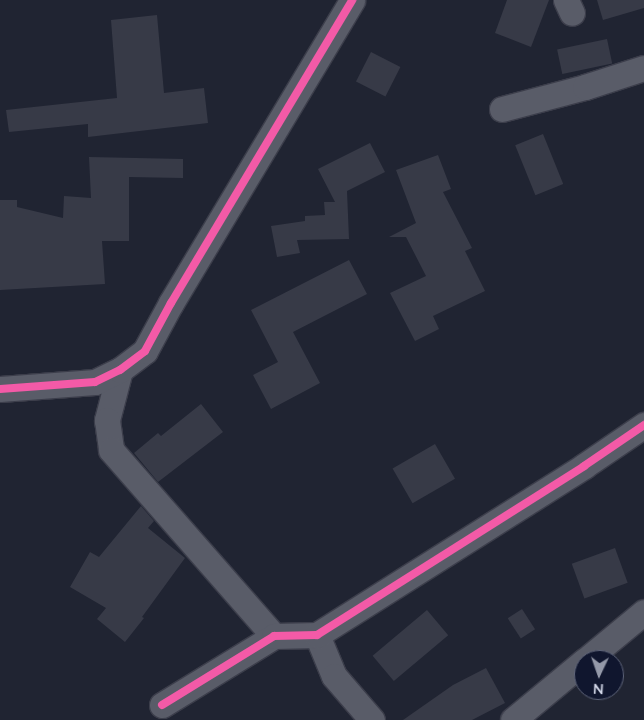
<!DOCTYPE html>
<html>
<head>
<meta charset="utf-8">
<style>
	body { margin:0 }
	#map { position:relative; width:644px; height:720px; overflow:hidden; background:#202432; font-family:Lato,sans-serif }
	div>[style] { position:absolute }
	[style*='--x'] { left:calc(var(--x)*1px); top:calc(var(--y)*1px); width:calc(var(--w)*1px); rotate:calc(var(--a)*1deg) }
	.building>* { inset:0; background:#373a47; transform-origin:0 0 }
	.roads { filter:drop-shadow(1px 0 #3c3e4b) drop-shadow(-1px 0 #3c3e4b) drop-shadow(0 1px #3c3e4b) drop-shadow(0 -1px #3c3e4b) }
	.minor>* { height:25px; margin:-12.5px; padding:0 12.5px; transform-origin:12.5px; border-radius:12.5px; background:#595c68 }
	.cycleway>* { height:8px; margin:-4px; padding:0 4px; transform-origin:4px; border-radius:4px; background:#f35aa7 }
	span { translate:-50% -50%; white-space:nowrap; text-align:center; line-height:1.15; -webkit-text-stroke:4px #10162e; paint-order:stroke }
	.north { position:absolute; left:574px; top:650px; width:50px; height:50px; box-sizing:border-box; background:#10162e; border:1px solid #5e6479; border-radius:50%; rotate:183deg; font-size:14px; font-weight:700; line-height:20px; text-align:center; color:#d3d8e9 }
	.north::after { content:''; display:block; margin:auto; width:18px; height:22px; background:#9499a9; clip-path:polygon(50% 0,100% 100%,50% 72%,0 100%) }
</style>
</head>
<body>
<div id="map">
	<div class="building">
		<div style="clip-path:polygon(507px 0,549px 0,531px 47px,495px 33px)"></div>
		<div style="clip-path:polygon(597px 0,644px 0,644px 8px,603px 20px)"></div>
		<div style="clip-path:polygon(157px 15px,164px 93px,204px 88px,208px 123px,88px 137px,88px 124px,9px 132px,6px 110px,117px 98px,111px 20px)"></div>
		<div style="left:607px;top:39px;width:25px;height:51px;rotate:78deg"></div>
		<div style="left:371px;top:52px;width:33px;height:33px;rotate:27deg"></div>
		<div style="left:543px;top:134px;width:54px;height:30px;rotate:68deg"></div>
		<div style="clip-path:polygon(370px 143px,385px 172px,347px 191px,349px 239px,297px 240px,300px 253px,277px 257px,271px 226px,305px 221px,305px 216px,325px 215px,324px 202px,335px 202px,318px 169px)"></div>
		<div style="clip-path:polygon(438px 155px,451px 189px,443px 192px,472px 248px,465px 251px,485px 291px,433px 316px,439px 329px,415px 341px,390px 293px,426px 276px,406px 237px,389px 237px,416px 223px,396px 170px)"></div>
		<div style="clip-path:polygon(89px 157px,183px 159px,183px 178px,129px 177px,129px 241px,102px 241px,105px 284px,0 290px,0 200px,17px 200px,17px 207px,63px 218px,64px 196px,91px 198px)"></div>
		<div style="clip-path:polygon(349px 260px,367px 294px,293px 332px,320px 383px,271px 409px,253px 375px,278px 362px,251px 310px)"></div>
		<div style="clip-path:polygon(201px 404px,223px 432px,158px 482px,134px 453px,158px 433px,161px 436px)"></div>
		<div style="left:435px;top:444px;width:40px;height:49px;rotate:60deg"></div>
		<div style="clip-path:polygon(141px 506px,154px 521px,148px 528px,185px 558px,142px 617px,144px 618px,125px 642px,97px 619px,106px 608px,70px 587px,90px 552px,99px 557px)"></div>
		<div style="left:615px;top:548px;width:37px;height:46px;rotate:70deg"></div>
		<div style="left:522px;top:609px;width:24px;height:17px;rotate:57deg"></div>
		<div style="left:427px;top:610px;width:33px;height:71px;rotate:50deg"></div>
		<div style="clip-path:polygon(486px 668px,505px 703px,472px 720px,403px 720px,453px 685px)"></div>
	</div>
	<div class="roads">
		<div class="minor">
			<div style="--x:566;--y:0;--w:14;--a:65"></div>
			<div style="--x:502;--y:109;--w:86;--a:-14.8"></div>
			<div style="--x:585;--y:87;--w:62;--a:-17.9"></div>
			<div style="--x:120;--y:370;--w:52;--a:104.6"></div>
			<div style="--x:107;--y:420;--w:30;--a:82"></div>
			<div style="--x:111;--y:450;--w:247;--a:48.8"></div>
			<div style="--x:0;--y:389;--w:95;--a:-4.2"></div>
			<div style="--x:95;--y:382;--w:28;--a:-26"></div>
			<div style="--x:120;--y:370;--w:31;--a:-37"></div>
			<div style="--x:145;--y:351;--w:55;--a:-61.6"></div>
			<div style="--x:171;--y:303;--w:353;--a:-59.1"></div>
			<div style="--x:317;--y:635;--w:44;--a:67.5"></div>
			<div style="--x:334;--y:676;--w:58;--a:49.2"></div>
			<div style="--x:586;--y:660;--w:75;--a:-39.6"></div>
			<div style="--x:162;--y:705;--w:132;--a:-31.6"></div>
			<div style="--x:274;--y:636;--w:43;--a:-1.3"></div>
			<div style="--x:317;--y:635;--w:316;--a:-32.3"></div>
			<div style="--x:584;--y:466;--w:73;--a:-34.3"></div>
			<div style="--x:513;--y:720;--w:92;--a:-39.7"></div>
		</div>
	</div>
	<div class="cycleway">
		<div style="--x:0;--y:389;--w:95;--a:-4.2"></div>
		<div style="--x:95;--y:382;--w:28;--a:-26"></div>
		<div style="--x:120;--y:370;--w:31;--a:-37"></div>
		<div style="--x:145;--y:351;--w:55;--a:-61.6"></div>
		<div style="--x:171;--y:303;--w:353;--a:-59.1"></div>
		<div style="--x:162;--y:705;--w:132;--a:-31.6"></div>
		<div style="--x:274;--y:636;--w:43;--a:-1.3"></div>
		<div style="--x:317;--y:635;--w:316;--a:-32.3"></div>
		<div style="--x:584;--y:466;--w:73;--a:-34.3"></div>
	</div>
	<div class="north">N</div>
</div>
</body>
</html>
